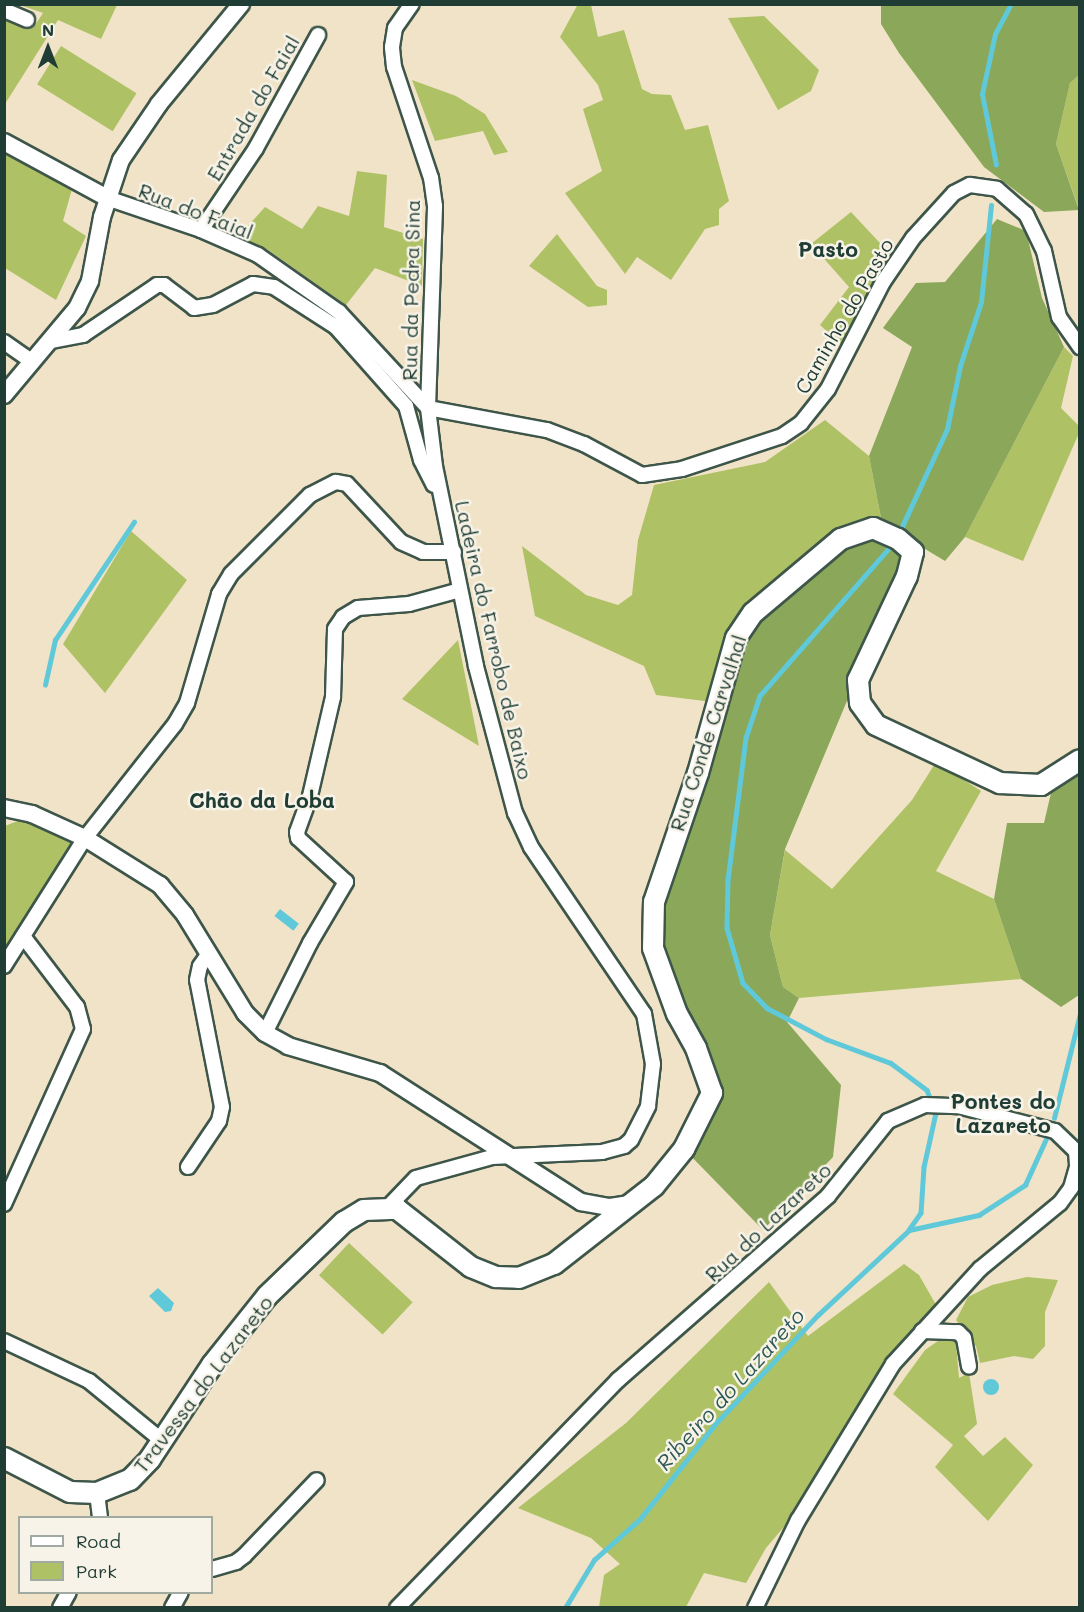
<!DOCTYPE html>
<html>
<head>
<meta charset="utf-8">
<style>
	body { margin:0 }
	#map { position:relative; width:1084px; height:1612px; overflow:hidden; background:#f1e3c8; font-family:Mali,sans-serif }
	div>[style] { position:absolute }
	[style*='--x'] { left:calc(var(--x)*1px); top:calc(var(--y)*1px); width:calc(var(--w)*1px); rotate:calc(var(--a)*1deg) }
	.green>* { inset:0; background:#aec165; transform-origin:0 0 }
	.forest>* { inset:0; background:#8aa75a }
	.water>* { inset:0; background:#5fc9da; transform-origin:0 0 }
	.round { border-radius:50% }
	.stream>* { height:4.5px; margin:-2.25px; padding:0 2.25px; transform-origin:2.25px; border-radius:2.25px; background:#5fc9da }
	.roads { filter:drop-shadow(2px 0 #3e564a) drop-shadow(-2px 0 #3e564a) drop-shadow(0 2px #3e564a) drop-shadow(0 -2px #3e564a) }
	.minor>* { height:14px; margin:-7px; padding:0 7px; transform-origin:7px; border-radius:7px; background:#fff }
	.tertiary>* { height:16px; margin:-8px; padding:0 8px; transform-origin:8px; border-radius:8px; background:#fff }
	.secondary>* { height:20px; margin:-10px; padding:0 10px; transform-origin:10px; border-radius:10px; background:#fff }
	span { translate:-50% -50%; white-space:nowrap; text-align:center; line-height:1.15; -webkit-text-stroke:5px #f7f3e8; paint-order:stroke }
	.street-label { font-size:20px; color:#1f3d34 }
	.neighbourhood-label { font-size:21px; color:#1f3d34; font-weight:700 }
	.water-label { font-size:21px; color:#2c5955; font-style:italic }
	.frame { position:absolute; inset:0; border:6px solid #1f3d34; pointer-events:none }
	.legend { position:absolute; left:18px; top:1516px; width:195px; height:78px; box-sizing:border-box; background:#f7f3e8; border:2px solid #a1aaa0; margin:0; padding:8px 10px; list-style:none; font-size:18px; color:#1f3d34 }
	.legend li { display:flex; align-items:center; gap:12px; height:30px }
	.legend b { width:30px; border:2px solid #a1aaa0 }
	.north { position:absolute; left:18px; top:18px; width:60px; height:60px; -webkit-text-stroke:4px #f7f3e8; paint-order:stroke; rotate:0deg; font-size:16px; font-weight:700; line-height:24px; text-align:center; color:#1f3d34 }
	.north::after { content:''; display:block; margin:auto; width:21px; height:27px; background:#1f3d34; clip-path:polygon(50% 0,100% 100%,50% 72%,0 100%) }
</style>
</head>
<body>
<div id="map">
	<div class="green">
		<div style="clip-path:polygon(578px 4px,591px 5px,598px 37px,624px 30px,642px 89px,652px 94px,671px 95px,685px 130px,708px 125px,729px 201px,719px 209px,719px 225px,705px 229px,671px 280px,637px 257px,625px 274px,565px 193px,602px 171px,583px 109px,603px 100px,598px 85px,560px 37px)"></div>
		<div style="clip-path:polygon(20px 5px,117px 5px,101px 39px,58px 20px,5px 104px,5px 18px,33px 28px,43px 13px)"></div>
		<div style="clip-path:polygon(764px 16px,819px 70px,811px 91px,778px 110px,728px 18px)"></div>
		<div style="left:61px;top:46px;width:89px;height:45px;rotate:32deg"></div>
		<div style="clip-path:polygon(1079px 75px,1080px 209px,1079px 209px,1056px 144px,1070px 83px)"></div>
		<div style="clip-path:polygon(412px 80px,456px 96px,485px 114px,508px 152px,494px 155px,483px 131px,435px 141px)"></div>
		<div style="clip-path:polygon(4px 152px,72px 189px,63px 221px,86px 236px,56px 300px,5px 268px)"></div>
		<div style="clip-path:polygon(357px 171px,387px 175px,384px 227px,423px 239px,422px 286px,375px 268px,346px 305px,267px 249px,236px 239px,265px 207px,302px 229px,318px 206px,349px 216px)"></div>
		<div style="clip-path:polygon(851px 212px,892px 256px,843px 346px,820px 325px,849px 287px,811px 244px)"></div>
		<div style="clip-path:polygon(557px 234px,597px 286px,607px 290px,607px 305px,588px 307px,529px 266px)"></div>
		<div style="clip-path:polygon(1064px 347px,1073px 356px,1061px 408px,1079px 426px,1079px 433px,1023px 561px,965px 537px)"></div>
		<div style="clip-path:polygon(825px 420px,869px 456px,882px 523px,713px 702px,656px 695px,644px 666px,535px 616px,522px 546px,586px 595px,618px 605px,632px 595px,638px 540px,654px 485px,765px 462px)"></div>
		<div style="clip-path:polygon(131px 531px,187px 580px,105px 693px,63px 644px)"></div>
		<div style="clip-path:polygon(458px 640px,479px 746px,402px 699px)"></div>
		<div style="clip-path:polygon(936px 762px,981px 791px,936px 871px,994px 899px,1021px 979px,799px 998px,783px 987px,770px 935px,785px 850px,832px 889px,912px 800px)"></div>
		<div style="clip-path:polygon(20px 820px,78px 843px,5px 957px,5px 826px)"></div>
		<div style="left:349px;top:1243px;width:87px;height:44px;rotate:43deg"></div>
		<div style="clip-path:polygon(904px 1264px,919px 1275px,935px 1303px,935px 1316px,794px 1515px,766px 1548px,746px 1583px,704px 1573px,686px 1607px,599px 1607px,604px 1575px,620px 1564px,591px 1538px,518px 1508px,626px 1423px,769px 1282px,808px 1336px)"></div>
		<div style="clip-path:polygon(1027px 1277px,1058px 1280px,1045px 1312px,1045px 1346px,1033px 1359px,1014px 1356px,980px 1363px,976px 1346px,956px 1320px,968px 1297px,992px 1285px)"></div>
		<div style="clip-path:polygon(952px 1339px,956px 1344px,959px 1378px,969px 1373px,977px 1424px,964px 1436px,983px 1456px,1005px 1437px,1033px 1465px,988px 1521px,935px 1467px,953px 1445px,893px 1394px,925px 1350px,938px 1341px)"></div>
	</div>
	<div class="forest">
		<div style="clip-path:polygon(881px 5px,1079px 5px,1079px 75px,1070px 83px,1056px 144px,1079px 210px,1044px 212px,984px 167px,899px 53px,881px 24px)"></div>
		<div style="clip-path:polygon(997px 219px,1026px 231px,1042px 298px,1064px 347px,965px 537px,945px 561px,882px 523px,869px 456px,912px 347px,883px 328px,916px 283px,945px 282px)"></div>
		<div style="clip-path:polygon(852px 533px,911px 548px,785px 849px,770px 935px,783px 987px,799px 998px,787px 1022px,841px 1085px,833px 1157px,763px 1230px,684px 1149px,711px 1099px,651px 924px,736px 638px)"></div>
		<div style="clip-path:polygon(1079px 760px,1079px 995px,1061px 1007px,1021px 979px,994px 899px,1007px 823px,1044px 823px,1054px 780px)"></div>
	</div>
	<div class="water">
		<div style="left:280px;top:909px;width:24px;height:9px;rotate:38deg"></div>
		<div style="clip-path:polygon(158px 1288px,174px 1303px,171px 1311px,165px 1312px,149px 1296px)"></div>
		<div class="round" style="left:983px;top:1379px;width:16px;height:16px"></div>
	</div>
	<div class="stream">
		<div style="--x:996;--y:165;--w:72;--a:-101.2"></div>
		<div style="--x:982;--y:94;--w:61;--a:-77.8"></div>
		<div style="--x:995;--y:34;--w:34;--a:-62"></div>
		<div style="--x:899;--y:533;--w:115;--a:-65.2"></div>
		<div style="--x:947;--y:429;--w:64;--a:-78.3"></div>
		<div style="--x:960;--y:366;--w:67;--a:-71.8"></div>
		<div style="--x:981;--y:302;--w:97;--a:-84.1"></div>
		<div style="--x:894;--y:543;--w:203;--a:131.2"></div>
		<div style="--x:760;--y:696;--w:44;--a:108.4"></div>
		<div style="--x:746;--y:738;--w:143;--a:97.2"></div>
		<div style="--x:728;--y:880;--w:48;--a:91.2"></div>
		<div style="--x:727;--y:928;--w:57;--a:73.8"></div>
		<div style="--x:743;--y:983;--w:35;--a:46"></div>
		<div style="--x:767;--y:1008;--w:67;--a:27.7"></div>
		<div style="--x:826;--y:1039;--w:69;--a:20.3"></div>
		<div style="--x:891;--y:1063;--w:45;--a:36.9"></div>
		<div style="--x:927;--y:1090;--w:25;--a:69"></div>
		<div style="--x:936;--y:1113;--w:55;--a:102.5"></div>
		<div style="--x:924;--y:1167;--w:46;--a:93.7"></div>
		<div style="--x:921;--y:1213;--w:21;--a:125"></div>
		<div style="--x:45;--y:685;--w:46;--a:-77.5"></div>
		<div style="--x:55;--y:640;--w:142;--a:-56.2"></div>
		<div style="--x:1054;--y:1118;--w:107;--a:-76"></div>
		<div style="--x:565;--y:1608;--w:56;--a:-58.9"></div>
		<div style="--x:594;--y:1560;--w:62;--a:-41.7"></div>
		<div style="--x:640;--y:1519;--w:124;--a:-51.6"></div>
		<div style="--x:717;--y:1422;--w:147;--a:-46.7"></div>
		<div style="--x:818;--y:1315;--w:125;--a:-43"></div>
		<div style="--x:909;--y:1230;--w:72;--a:-12.1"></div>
		<div style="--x:979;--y:1215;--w:55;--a:-33.1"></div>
		<div style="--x:1025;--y:1185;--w:51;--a:-65.5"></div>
	</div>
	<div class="roads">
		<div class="minor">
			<div style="--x:4;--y:10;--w:25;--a:23"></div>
			<div style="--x:107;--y:198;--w:99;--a:18.8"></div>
			<div style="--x:201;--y:230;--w:62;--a:23.7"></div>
			<div style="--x:258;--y:255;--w:99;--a:35.1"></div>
			<div style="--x:339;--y:312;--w:131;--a:47.2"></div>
			<div style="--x:201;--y:230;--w:99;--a:-56.1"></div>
			<div style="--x:256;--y:148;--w:129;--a:-61.2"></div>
			<div style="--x:52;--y:341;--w:32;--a:-11"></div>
			<div style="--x:83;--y:335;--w:89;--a:-34"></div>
			<div style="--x:157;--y:285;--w:7;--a:0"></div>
			<div style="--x:164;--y:285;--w:38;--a:37"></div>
			<div style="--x:194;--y:308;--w:19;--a:-9"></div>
			<div style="--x:213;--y:305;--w:45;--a:-27.7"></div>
			<div style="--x:253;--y:284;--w:21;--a:8"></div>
			<div style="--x:274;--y:287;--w:74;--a:32.8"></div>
			<div style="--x:336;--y:327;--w:106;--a:48.5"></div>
			<div style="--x:406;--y:406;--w:56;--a:74.5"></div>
			<div style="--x:421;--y:460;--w:28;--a:63"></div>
			<div style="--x:4;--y:342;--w:35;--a:35"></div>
			<div style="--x:428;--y:408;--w:121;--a:10.5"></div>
			<div style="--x:547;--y:430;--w:40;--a:21"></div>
			<div style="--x:584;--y:444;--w:66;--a:28.1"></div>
			<div style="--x:642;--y:475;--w:40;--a:-8.5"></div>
			<div style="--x:682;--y:469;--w:105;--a:-18.3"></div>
			<div style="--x:782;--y:436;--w:23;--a:-34"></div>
			<div style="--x:801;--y:423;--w:43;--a:-51.5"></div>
			<div style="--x:828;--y:389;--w:120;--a:-62.8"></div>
			<div style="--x:883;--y:282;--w:53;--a:-55.7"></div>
			<div style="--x:913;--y:238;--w:61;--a:-47.7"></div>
			<div style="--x:954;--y:193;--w:18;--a:-27"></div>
			<div style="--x:970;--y:185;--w:27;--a:8"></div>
			<div style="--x:997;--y:189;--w:38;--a:41"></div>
			<div style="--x:1026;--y:214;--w:41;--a:64.1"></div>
			<div style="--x:1044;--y:251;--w:68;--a:77.2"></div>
			<div style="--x:1059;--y:317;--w:37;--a:55"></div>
			<div style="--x:4;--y:966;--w:151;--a:-57.7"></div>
			<div style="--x:85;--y:838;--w:145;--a:-51.7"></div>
			<div style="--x:175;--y:724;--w:24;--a:-60"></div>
			<div style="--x:187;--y:703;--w:114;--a:-73.6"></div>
			<div style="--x:219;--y:594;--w:23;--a:-59"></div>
			<div style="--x:231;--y:574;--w:112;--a:-45"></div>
			<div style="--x:310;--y:495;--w:29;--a:-27"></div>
			<div style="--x:336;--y:482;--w:11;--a:10"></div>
			<div style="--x:347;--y:484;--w:79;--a:47"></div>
			<div style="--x:401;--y:542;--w:24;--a:24"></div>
			<div style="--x:423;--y:552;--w:31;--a:0"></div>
			<div style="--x:265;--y:1033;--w:101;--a:-63.4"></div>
			<div style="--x:310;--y:943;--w:71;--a:-59.5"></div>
			<div style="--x:346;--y:882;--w:65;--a:-137.5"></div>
			<div style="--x:298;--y:838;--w:6;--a:-99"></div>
			<div style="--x:297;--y:832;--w:38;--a:-70"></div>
			<div style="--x:310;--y:796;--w:102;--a:-76.9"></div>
			<div style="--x:333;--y:697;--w:68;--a:-88.3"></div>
			<div style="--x:335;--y:629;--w:14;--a:-56"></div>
			<div style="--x:343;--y:617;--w:17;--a:-31"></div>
			<div style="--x:358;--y:608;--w:51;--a:-4.5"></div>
			<div style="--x:409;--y:604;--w:53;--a:-15.4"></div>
			<div style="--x:188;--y:1167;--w:55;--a:-56"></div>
			<div style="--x:219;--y:1121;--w:14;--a:-78"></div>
			<div style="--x:222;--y:1107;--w:129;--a:-101.1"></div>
			<div style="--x:197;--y:980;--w:14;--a:-78"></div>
			<div style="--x:200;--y:966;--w:14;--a:-54"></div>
			<div style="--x:4;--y:1204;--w:192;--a:-65.7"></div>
			<div style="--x:83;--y:1029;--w:23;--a:-105"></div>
			<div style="--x:77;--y:1007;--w:89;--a:-127.3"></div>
			<div style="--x:388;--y:1207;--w:40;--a:-46"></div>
			<div style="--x:416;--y:1178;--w:79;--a:-15.4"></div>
			<div style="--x:492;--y:1157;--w:110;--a:-2.6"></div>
			<div style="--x:602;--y:1152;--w:23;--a:-15"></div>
			<div style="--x:624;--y:1146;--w:9;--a:-41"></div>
			<div style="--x:631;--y:1140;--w:38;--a:-63"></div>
			<div style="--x:648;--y:1106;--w:42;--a:-83.2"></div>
			<div style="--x:653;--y:1064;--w:51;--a:-100.2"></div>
			<div style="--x:644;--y:1014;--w:202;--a:-124.1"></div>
			<div style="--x:531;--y:847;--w:38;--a:-115"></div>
			<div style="--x:515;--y:813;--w:152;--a:-104.9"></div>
			<div style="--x:476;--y:666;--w:204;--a:-101.6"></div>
			<div style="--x:435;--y:466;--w:58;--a:-96.9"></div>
			<div style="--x:428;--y:408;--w:202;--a:-88"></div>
			<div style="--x:435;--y:206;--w:28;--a:-98"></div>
			<div style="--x:431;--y:178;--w:117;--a:-108.4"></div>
			<div style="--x:394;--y:67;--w:20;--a:-96"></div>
			<div style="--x:392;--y:47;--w:19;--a:-81"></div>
			<div style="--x:395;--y:28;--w:29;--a:-55"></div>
			<div style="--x:922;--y:1331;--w:36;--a:2"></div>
			<div style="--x:958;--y:1332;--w:8;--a:45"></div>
			<div style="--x:964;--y:1338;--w:29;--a:80"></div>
			<div style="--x:4;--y:1341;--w:94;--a:25.2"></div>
			<div style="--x:89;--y:1381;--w:93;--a:39.3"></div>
			<div style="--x:97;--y:1493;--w:25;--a:83"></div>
			<div style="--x:212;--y:1569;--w:25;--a:-16"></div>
			<div style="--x:236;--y:1562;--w:10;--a:-37"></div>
			<div style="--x:244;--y:1556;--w:105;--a:-46.2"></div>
			<div style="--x:60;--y:1608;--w:18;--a:-61"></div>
			<div style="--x:172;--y:1608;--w:18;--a:-61"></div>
			<div style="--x:397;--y:1608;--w:318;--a:-45.9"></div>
			<div style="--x:618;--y:1380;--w:279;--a:-41.2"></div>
			<div style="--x:828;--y:1196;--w:96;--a:-51.3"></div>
			<div style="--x:888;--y:1121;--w:40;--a:-23.4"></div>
			<div style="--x:925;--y:1105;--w:33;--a:2"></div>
			<div style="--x:958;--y:1106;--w:100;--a:14.5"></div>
			<div style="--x:1055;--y:1131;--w:29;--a:44"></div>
			<div style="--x:1076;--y:1151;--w:16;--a:86"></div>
			<div style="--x:1077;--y:1167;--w:22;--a:106"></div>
			<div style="--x:1071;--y:1188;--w:19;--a:126"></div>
			<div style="--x:1060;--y:1203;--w:104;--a:140.5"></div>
			<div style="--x:980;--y:1269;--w:129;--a:132.5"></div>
			<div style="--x:893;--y:1364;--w:183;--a:121.3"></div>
			<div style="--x:798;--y:1520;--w:98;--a:116"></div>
		</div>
		<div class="tertiary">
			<div style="--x:4;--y:142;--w:117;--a:28.5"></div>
			<div style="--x:4;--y:395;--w:114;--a:-50"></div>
			<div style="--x:77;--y:308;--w:30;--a:-64"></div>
			<div style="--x:90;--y:281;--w:65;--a:-79.4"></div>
			<div style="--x:102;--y:217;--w:60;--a:-71.6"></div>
			<div style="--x:121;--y:160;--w:68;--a:-55.8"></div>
			<div style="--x:159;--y:104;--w:129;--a:-50.6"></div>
			<div style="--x:4;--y:808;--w:29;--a:12"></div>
			<div style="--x:32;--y:814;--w:58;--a:24.4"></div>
			<div style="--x:85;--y:838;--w:89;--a:32.1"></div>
			<div style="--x:160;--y:885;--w:39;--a:50"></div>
			<div style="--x:185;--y:915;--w:115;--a:58.5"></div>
			<div style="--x:245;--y:1013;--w:28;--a:45"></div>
			<div style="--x:265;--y:1033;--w:26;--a:29"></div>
			<div style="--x:288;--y:1046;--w:96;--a:16.4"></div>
			<div style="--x:380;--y:1073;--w:239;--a:32.7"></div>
			<div style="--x:581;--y:1202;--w:29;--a:10"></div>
			<div style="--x:610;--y:1207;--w:25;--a:-9"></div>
		</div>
		<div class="secondary">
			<div style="--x:4;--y:1458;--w:74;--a:27.3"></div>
			<div style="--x:70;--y:1492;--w:27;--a:2"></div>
			<div style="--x:97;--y:1493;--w:35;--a:-22"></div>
			<div style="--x:130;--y:1480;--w:29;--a:-46"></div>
			<div style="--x:150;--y:1459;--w:113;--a:-56.6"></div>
			<div style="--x:212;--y:1365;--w:88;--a:-51.4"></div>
			<div style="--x:267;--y:1296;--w:107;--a:-43.9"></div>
			<div style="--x:344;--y:1222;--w:23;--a:-31"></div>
			<div style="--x:364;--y:1210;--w:33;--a:-2"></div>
			<div style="--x:397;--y:1209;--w:94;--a:38.1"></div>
			<div style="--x:471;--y:1267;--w:27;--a:22"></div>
			<div style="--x:496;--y:1277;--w:23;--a:2"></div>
			<div style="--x:519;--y:1278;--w:38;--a:-22"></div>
			<div style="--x:554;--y:1264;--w:127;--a:-38"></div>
			<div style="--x:654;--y:1186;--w:48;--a:-51"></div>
			<div style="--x:684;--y:1149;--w:63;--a:-63.4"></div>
			<div style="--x:712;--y:1093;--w:48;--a:-109.6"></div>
			<div style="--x:696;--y:1048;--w:39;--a:-119"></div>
			<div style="--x:677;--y:1014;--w:70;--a:-110"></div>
			<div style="--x:653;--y:948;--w:46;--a:-88.8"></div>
			<div style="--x:654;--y:902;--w:136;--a:-71.2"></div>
			<div style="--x:698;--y:773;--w:140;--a:-74.3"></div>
			<div style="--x:736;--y:638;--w:30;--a:-56"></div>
			<div style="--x:753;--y:613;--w:115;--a:-40.1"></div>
			<div style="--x:841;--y:539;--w:34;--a:-19"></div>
			<div style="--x:873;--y:528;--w:27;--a:24"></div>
			<div style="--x:898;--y:539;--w:20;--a:41"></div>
			<div style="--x:913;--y:552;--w:25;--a:104"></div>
			<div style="--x:907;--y:576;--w:115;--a:115.2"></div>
			<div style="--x:858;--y:680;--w:23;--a:85"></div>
			<div style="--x:860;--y:703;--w:27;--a:54"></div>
			<div style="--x:876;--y:725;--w:137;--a:25.1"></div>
			<div style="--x:1000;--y:783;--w:41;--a:2.8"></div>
			<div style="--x:1041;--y:785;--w:46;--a:-32.7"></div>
		</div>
	</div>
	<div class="street-label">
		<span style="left:253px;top:108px;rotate:-60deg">Entrada do Faial</span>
		<span style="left:196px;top:211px;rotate:21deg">Rua do Faial</span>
		<span style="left:411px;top:290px;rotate:-89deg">Rua da Pedra Sina</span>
		<span style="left:844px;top:316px;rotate:-60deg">Caminho do Pasto</span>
		<span style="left:494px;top:640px;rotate:77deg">Ladeira do Farrobo de Baixo</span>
		<span style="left:708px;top:733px;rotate:-72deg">Rua Conde Carvalhal</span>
		<span style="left:768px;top:1222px;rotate:-43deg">Rua do Lazareto</span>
		<span style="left:203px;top:1384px;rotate:-53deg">Travessa do Lazareto</span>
	</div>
	<div class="neighbourhood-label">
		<span style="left:828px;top:249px">Pasto</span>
		<span style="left:262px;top:800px">Chão da Loba</span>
		<span style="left:1003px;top:1113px">Pontes do<br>Lazareto</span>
	</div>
	<div class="water-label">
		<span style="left:730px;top:1389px;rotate:-48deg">Ribeiro do Lazareto</span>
	</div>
	<div class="frame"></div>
	<ul class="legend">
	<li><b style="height:8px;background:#fff"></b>Road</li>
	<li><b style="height:16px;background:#aec165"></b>Park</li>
	</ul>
	<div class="north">N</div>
</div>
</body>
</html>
